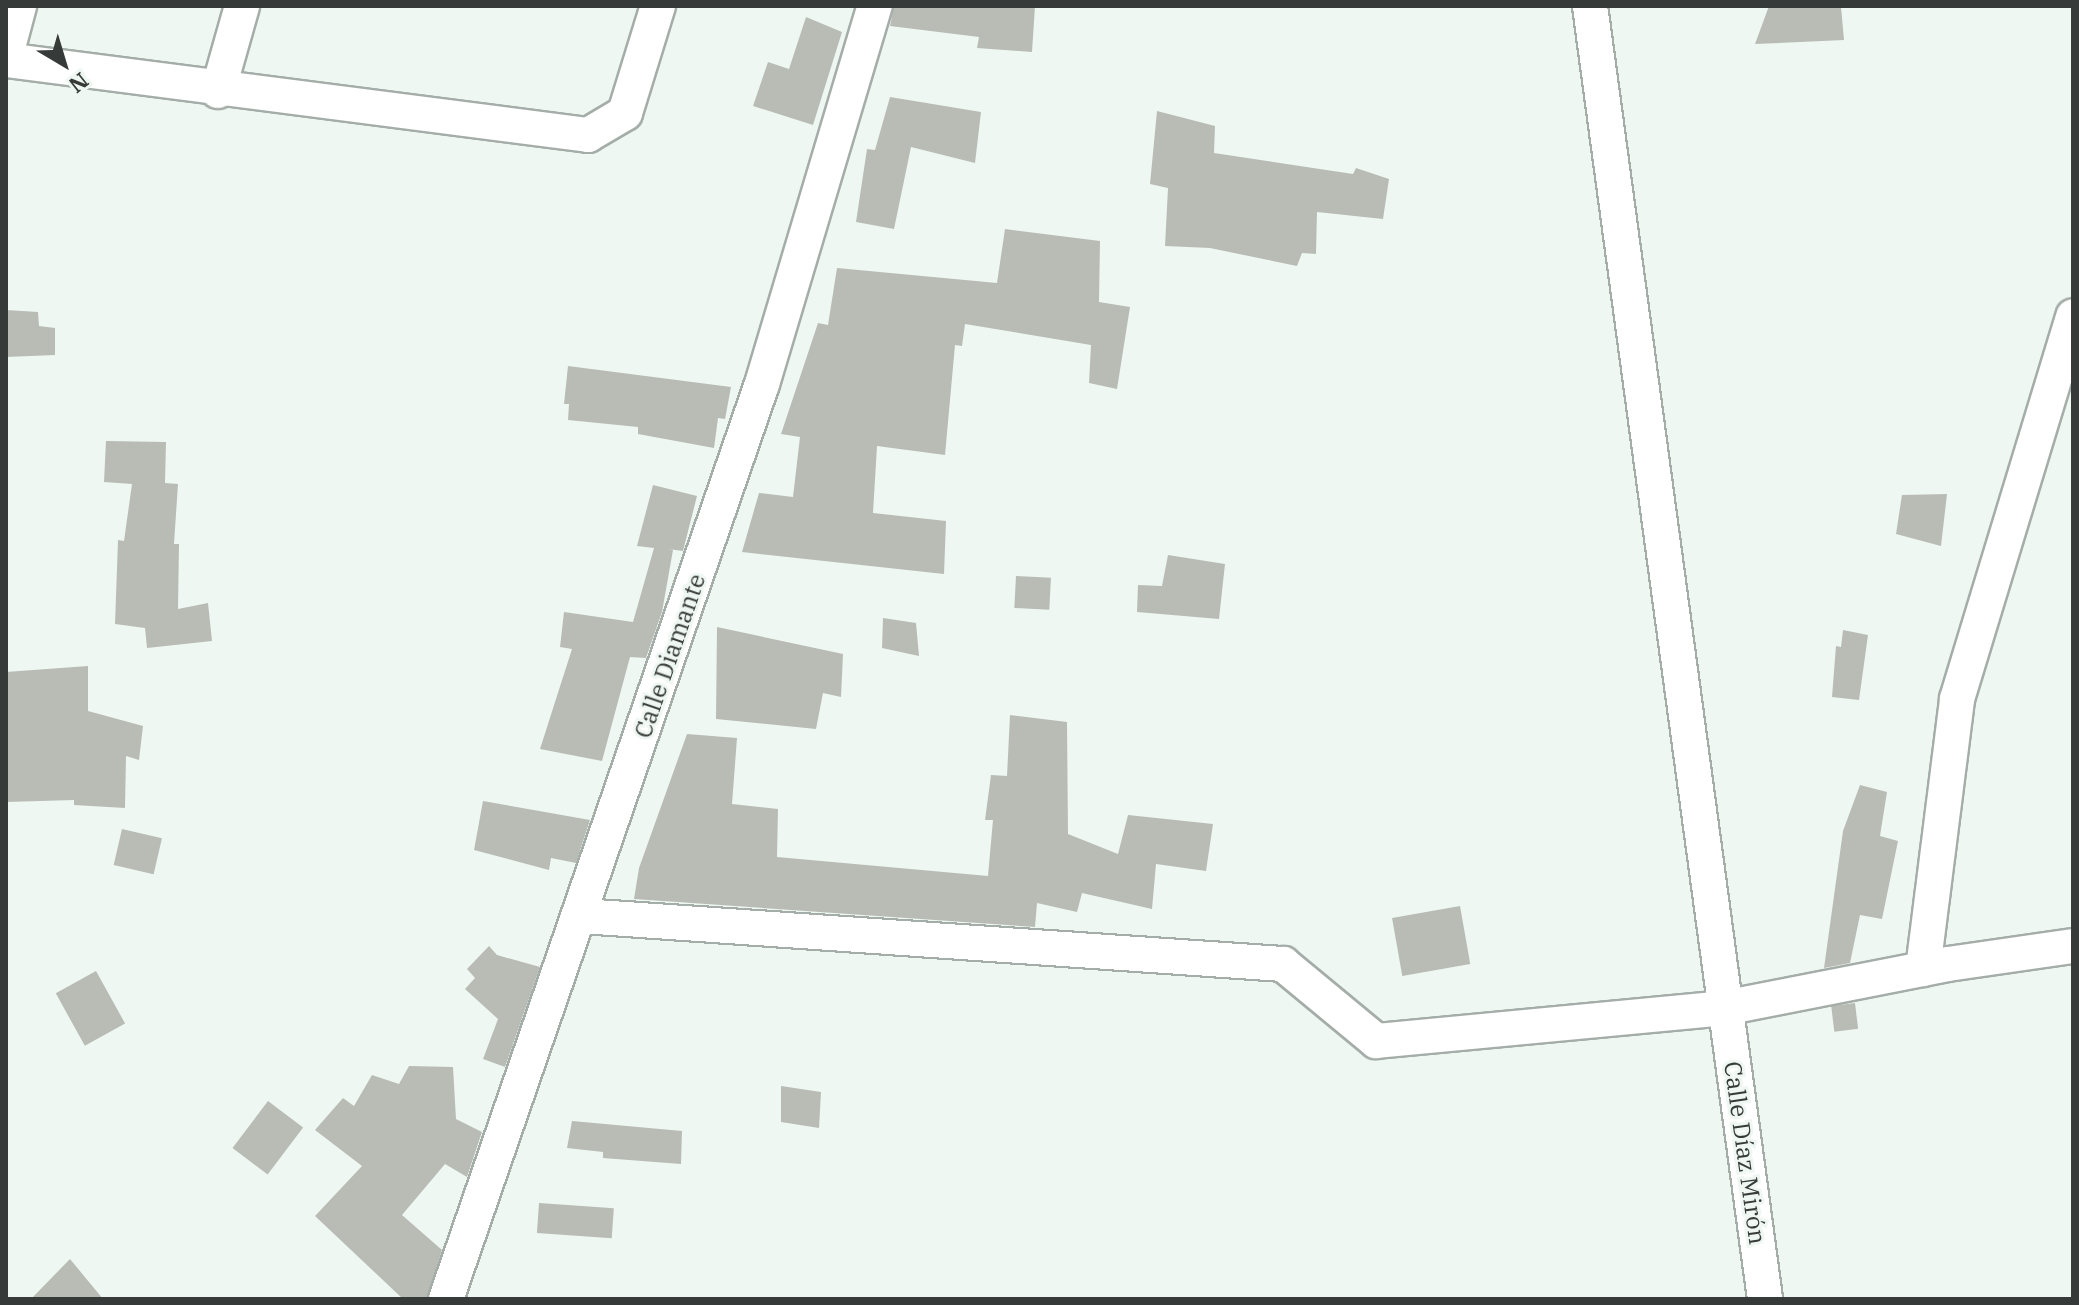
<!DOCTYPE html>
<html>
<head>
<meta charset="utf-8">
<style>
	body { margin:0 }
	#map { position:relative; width:2079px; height:1305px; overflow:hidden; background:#eff7f3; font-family:"IBM Plex Serif",serif }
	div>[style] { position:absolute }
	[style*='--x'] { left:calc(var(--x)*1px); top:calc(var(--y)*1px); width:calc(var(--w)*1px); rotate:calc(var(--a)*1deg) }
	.building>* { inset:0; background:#b8bcb5; transform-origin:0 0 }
	.roads { filter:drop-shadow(2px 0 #a5ada9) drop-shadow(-2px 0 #a5ada9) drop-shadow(0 2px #a5ada9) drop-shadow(0 -2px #a5ada9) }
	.minor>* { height:34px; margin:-17px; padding:0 17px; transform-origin:17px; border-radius:17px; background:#fff }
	span { translate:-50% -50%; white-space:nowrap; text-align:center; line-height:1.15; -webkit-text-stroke:6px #eff7f3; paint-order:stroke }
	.street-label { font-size:24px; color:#363a38 }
	.frame { position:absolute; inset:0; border:8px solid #363a38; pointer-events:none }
	.north { position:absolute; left:24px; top:24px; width:80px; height:80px; -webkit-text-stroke:6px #eff7f3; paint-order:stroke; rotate:142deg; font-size:22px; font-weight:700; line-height:32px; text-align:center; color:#363a38 }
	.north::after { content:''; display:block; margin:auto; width:28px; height:36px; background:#363a38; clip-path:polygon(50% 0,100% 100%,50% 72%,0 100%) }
</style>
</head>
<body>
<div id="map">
	<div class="building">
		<div style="clip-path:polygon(894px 6px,1035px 6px,1032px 52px,977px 48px,979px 37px,890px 26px)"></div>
		<div style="clip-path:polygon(1769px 6px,1841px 7px,1844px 40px,1755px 44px)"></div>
		<div style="clip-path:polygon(806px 17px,842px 32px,813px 125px,753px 106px,768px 62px,789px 69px)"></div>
		<div style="clip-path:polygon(890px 97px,981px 112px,975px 163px,911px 147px,894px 229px,856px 222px,867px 149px,875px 150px)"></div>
		<div style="clip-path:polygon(1157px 111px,1215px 126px,1214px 153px,1353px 174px,1356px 168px,1389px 179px,1383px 219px,1317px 212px,1316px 254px,1302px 253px,1297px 266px,1210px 248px,1165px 246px,1168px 188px,1150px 184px)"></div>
		<div style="clip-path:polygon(1005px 229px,1100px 241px,1099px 302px,1130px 307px,1117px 389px,1089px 383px,1091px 345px,965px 324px,962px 346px,955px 345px,945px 455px,877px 446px,873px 513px,946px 521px,944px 574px,742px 552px,759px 493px,793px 497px,800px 437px,781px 434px,818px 323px,828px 325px,837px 268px,997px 283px)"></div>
		<div style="clip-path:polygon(6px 310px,38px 312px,39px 326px,55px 328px,55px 355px,6px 357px)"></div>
		<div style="clip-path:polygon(568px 366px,731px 387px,725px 419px,718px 418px,714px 448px,638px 434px,638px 427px,568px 420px,569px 404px,564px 404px)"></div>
		<div style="clip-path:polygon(106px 441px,166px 442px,165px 483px,178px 484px,174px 544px,179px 544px,178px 609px,208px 603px,212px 641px,147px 648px,145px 628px,115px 624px,118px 540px,124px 541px,132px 484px,104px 482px)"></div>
		<div style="clip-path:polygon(653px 485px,697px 496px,683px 551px,668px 549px,673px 550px,662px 612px,646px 658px,630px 657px,602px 761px,540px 749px,572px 649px,560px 647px,564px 612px,633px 622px,654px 548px,637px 546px)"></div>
		<div style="clip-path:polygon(1947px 494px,1941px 546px,1896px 534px,1902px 495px)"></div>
		<div style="clip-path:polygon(1168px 555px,1225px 564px,1219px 619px,1137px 612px,1138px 585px,1162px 586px)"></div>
		<div style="left:1016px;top:576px;width:35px;height:32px;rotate:3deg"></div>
		<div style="clip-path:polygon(883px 618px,916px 623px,919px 656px,882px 648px)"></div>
		<div style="clip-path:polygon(717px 627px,843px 654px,841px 697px,823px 693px,816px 729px,716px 719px)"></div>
		<div style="clip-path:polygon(1843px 630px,1868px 635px,1859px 700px,1832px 697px,1836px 646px,1841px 647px)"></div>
		<div style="clip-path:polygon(88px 666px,88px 711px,143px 726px,139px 760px,126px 756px,125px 808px,74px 805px,74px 800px,6px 802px,6px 672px)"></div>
		<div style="clip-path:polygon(1010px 715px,1067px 722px,1068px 834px,1118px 854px,1128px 815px,1213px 824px,1206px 871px,1156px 864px,1152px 909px,1082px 893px,1077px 912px,1037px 903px,1035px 927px,634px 899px,639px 868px,687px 734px,737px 738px,732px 804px,778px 809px,777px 857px,988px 876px,993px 820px,985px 820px,991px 775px,1007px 776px)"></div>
		<div style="clip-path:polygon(1860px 785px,1887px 792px,1880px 836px,1898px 841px,1882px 919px,1860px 915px,1850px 963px,1824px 968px,1843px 831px)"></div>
		<div style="clip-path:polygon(483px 801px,590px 820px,576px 863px,551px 858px,549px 870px,474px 850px)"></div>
		<div style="left:122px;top:829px;width:41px;height:37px;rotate:13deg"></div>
		<div style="left:1460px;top:906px;width:59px;height:69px;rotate:80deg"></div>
		<div style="clip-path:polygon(489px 946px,497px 955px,540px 967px,505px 1067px,483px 1059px,498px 1019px,465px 989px,475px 978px,467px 969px)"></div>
		<div style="left:96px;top:971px;width:60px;height:46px;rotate:61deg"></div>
		<div style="left:1855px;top:1003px;width:26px;height:24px;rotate:83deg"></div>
		<div style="clip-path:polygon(409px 1066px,453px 1067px,456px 1119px,482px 1132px,467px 1177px,445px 1164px,402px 1215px,442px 1250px,427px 1299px,403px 1299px,315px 1216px,362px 1166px,315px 1130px,343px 1098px,354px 1106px,372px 1075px,399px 1084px)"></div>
		<div style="clip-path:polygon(781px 1086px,821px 1092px,819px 1128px,781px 1122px)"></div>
		<div style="left:268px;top:1101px;width:44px;height:59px;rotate:37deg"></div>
		<div style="clip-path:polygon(572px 1121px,682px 1131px,681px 1164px,603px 1158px,603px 1152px,567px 1148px)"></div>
		<div style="left:539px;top:1203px;width:75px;height:30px;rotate:4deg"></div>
		<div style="clip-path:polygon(70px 1259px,103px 1299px,31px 1299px)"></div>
	</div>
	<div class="roads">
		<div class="minor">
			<div style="--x:1590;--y:6;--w:1305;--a:82.29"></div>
			<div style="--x:6;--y:55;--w:51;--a:-75.1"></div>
			<div style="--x:6;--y:60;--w:587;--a:7.34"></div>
			<div style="--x:588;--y:135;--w:43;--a:-30.7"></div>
			<div style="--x:625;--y:113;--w:112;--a:-72.9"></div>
			<div style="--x:218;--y:91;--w:88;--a:-74.2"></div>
			<div style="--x:582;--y:916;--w:703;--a:3.92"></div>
			<div style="--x:1283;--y:964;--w:121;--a:39.6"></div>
			<div style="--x:1376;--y:1041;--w:350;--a:-5.4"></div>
			<div style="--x:1724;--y:1008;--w:228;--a:-11.1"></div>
			<div style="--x:1948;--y:964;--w:126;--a:-8.2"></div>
			<div style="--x:1923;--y:969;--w:272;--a:-82.8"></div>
			<div style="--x:1957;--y:699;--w:400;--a:-73.1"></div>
			<div style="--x:446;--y:1299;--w:968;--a:-70.95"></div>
			<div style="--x:762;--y:384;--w:395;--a:-73.4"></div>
		</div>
	</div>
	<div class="street-label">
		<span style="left:670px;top:656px;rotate:-71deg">Calle Diamante</span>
		<span style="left:1745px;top:1153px;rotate:82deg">Calle Díaz Mirón</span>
	</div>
	<div class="frame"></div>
	<div class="north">N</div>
</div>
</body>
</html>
